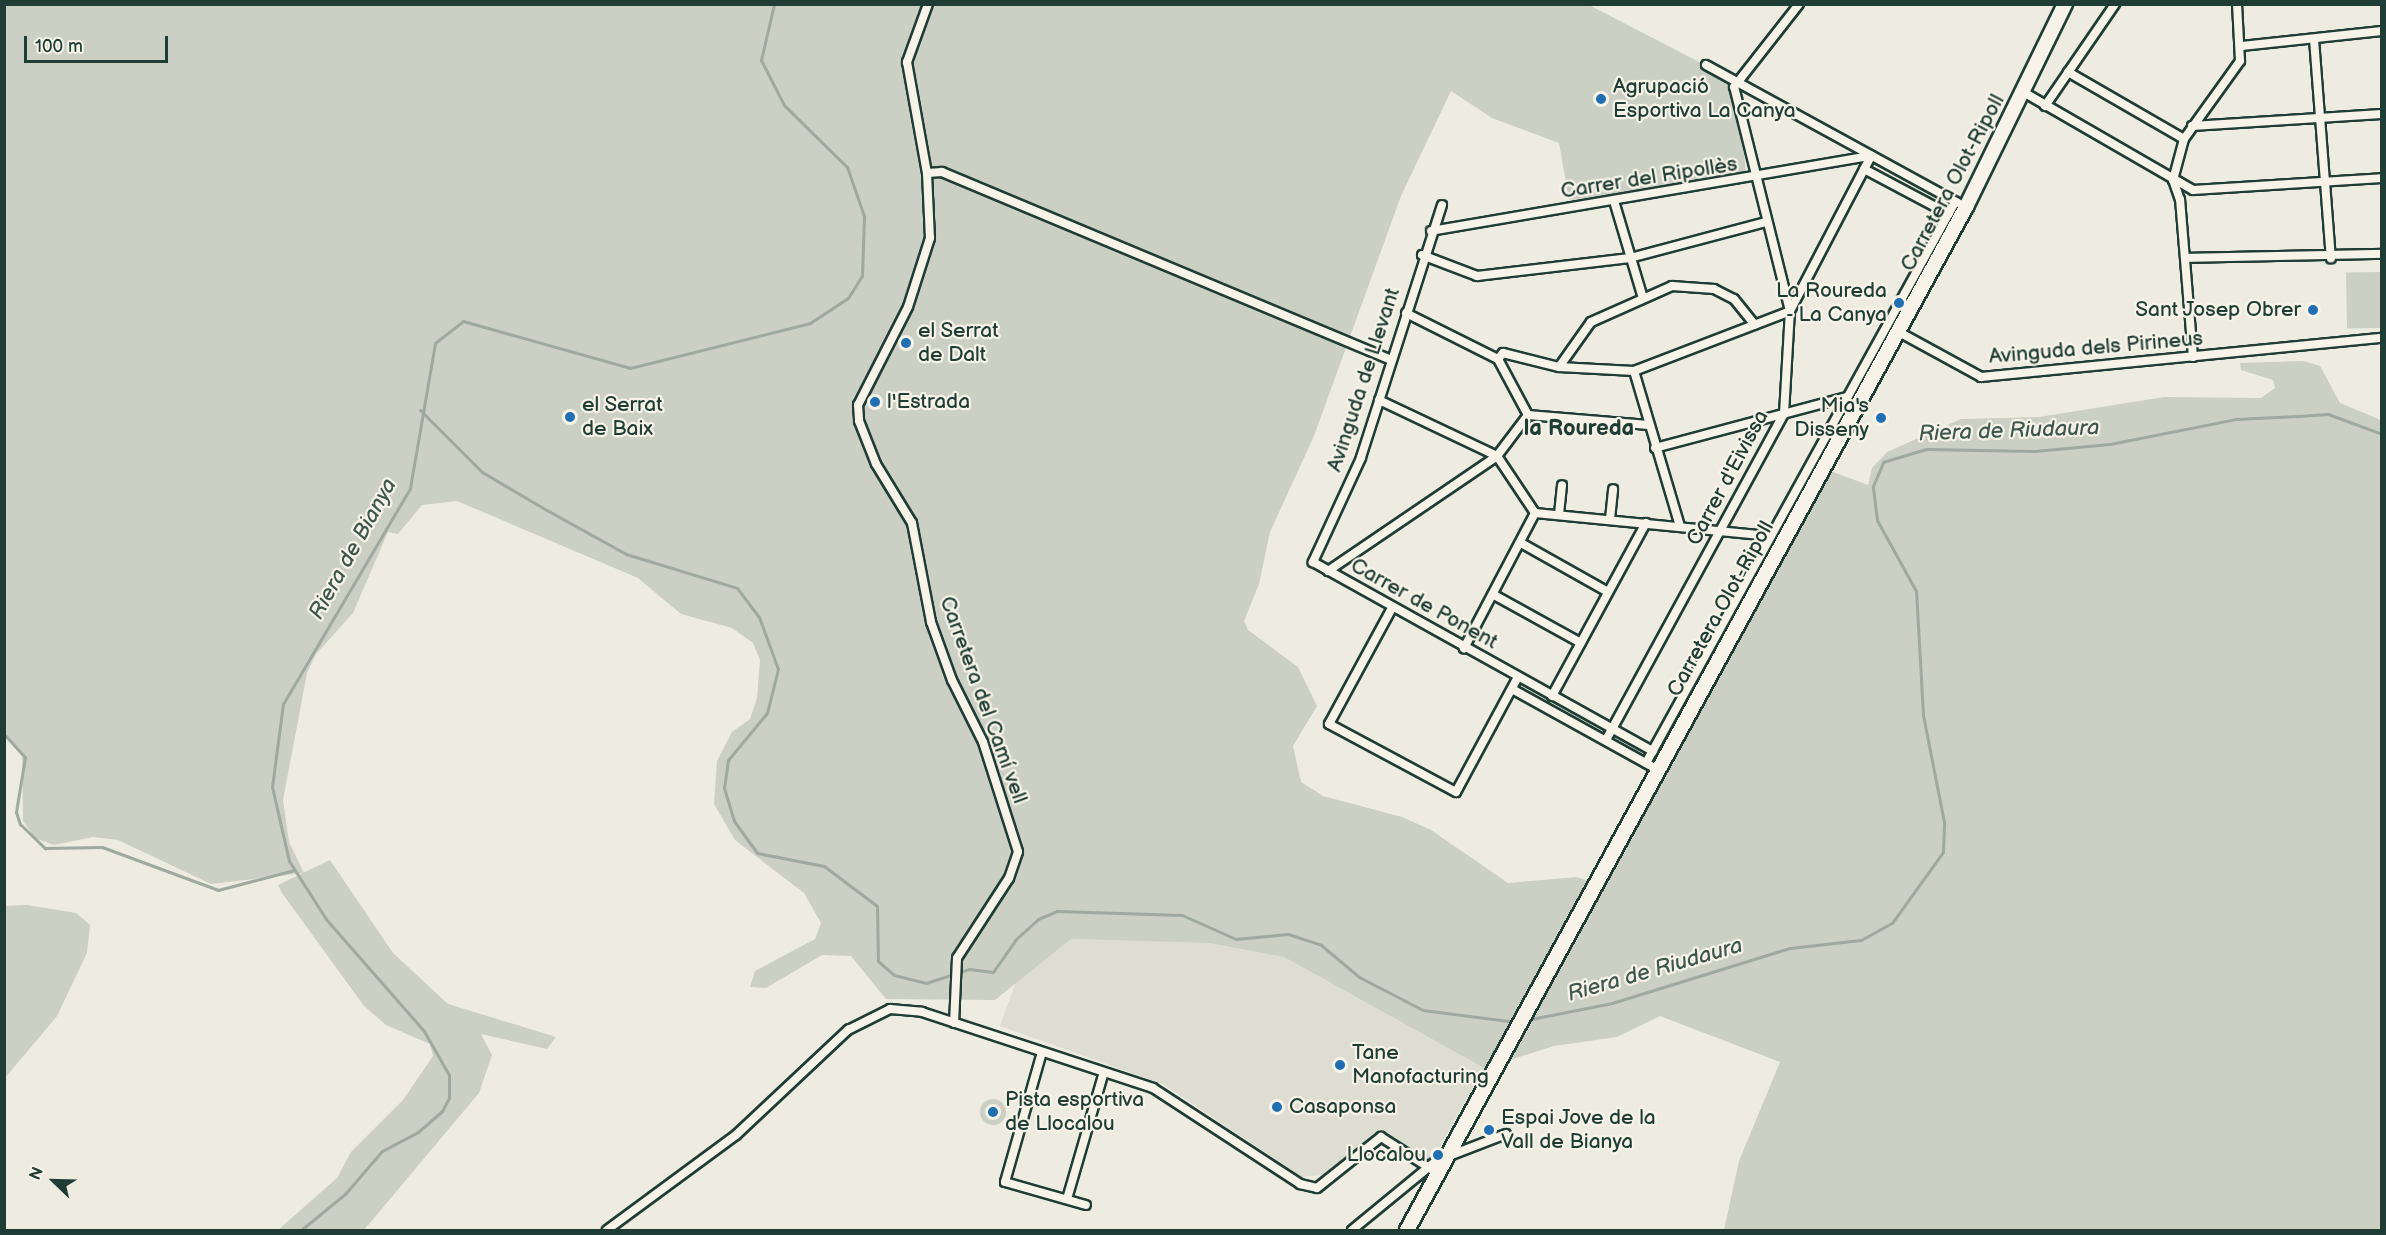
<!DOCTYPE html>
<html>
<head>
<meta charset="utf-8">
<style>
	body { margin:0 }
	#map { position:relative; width:2386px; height:1235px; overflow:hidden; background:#eeece1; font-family:"Balsamiq Sans",sans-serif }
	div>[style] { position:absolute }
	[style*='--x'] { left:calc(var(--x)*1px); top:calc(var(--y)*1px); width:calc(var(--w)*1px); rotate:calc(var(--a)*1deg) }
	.built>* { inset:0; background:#ddddd2 }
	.green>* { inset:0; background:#cccfc4; transform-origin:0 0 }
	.round { border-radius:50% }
	.stream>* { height:3px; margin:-1.5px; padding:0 1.5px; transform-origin:1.5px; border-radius:1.5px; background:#9fa99f }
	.roads { filter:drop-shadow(2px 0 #1f3d34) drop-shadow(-2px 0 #1f3d34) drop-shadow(0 2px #1f3d34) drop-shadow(0 -2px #1f3d34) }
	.minor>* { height:8px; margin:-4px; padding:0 4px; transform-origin:4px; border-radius:4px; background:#f7f3e8 }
	.primary>* { height:14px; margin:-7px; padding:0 7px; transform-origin:7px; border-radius:7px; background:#f7f3e8 }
	.dots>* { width:16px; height:16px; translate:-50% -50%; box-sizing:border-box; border:3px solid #f7f3e8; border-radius:50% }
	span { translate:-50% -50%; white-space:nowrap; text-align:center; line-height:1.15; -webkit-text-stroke:4.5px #f7f3e8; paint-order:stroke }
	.poi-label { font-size:21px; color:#1f3d34 }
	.left { translate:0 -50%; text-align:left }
	.right { translate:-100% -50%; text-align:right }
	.street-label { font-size:21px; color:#1f3d34 }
	.neighbourhood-label { font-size:22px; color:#1f3d34; font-weight:700 }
	.water-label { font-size:22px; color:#3f584f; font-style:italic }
	.frame { position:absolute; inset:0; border:6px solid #1f3d34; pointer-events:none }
	.north { position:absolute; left:24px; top:1151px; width:60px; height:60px; -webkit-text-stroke:4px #f7f3e8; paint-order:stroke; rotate:293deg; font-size:16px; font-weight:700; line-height:24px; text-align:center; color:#1f3d34 }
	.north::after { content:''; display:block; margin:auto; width:21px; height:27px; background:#1f3d34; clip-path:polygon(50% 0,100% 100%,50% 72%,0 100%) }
	.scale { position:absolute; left:24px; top:36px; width:144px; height:27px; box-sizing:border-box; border:3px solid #1f3d34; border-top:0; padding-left:8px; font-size:18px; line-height:21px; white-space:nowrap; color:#1f3d34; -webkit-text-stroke:4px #f7f3e8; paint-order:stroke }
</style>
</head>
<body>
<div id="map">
	<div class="built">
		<div style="clip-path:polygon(1071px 939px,1209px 943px,1284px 957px,1484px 1068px,1433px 1159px,1425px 1161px,1380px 1129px,1331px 1174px,1302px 1177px,1163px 1084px,1000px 1026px,1015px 984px)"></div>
	</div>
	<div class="green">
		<div style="clip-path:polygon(5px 5px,1589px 5px,1736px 81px,1747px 181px,1569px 200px,1559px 143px,1492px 118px,1451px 91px,1401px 196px,1314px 436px,1270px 532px,1259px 584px,1244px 621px,1248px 630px,1298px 667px,1317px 706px,1293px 746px,1301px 782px,1323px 796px,1402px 817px,1431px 830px,1508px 883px,1577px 877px,1592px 882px,1589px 878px,1814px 465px,1868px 485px,1872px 468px,1887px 452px,1961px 419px,2039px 417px,2164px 397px,2261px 398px,2275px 388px,2273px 380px,2241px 370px,2240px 363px,2304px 361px,2320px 366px,2340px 403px,2381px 420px,2381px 1230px,1724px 1230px,1739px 1161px,1780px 1062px,1660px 1016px,1617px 1037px,1554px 1046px,1484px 1068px,1284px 957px,1209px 943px,1071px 939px,995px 1000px,886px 999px,851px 956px,822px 955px,766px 988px,750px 987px,755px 971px,815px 939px,821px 923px,804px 893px,735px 840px,714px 804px,717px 761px,732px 732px,750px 719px,757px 698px,760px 660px,753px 643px,732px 628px,681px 614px,638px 578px,457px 501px,422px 505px,398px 534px,388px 532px,353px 613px,316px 654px,307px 673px,283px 800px,289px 842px,304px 873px,211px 884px,118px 840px,93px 837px,54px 845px,35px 838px,23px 821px,22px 755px,5px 733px)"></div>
		<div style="left:2380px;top:272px;width:56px;height:34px;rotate:89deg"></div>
		<div style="clip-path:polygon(330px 860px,393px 953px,448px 1004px,556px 1037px,547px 1049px,481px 1034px,492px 1055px,479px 1093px,364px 1230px,278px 1230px,337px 1178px,351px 1152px,403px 1100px,433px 1056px,430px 1044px,386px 1025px,364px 1006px,282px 893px,278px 885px)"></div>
		<div style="clip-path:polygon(27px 905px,76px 913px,90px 925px,87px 953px,57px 1016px,5px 1078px,5px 906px)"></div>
		<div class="round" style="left:980px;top:1099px;width:26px;height:26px"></div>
	</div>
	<div class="stream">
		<div style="--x:420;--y:410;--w:88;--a:45"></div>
		<div style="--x:482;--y:472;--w:71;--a:30.5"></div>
		<div style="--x:543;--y:508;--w:95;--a:29"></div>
		<div style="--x:626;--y:554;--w:116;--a:17"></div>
		<div style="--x:737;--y:588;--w:36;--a:53"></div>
		<div style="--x:759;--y:617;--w:55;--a:69.9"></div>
		<div style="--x:778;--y:669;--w:45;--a:104"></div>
		<div style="--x:767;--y:713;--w:61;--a:129.7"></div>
		<div style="--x:728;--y:760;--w:28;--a:98"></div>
		<div style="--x:724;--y:788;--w:34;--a:73"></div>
		<div style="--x:734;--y:821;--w:39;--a:54"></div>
		<div style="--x:757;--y:853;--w:68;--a:11"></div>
		<div style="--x:824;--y:866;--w:66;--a:37"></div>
		<div style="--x:877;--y:906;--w:55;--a:89"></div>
		<div style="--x:878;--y:961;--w:21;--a:41"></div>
		<div style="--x:894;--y:975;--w:33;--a:14"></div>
		<div style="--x:926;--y:983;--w:45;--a:-18"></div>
		<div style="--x:969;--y:969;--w:24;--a:7"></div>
		<div style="--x:993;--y:972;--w:39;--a:-55"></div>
		<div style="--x:1015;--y:940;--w:31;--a:-42"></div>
		<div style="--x:1038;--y:919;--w:21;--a:-23"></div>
		<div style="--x:1057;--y:911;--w:125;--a:1.8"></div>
		<div style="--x:1182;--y:915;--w:59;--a:24"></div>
		<div style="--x:1236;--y:939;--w:52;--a:-5.5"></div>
		<div style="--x:1288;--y:934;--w:35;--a:18"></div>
		<div style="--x:1321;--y:945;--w:50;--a:40.1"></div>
		<div style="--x:1359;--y:977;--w:72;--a:27.3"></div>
		<div style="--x:1423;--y:1010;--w:94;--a:7.4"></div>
		<div style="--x:4;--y:734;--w:31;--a:48"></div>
		<div style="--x:25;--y:757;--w:56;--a:99.3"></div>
		<div style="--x:16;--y:812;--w:13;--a:72"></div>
		<div style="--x:20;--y:824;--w:35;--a:44"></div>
		<div style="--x:45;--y:848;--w:57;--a:-1"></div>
		<div style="--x:102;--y:847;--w:124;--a:20.3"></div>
		<div style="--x:218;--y:890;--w:79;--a:-14.7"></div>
		<div style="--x:1526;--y:1020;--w:88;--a:-11.2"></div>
		<div style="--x:1612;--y:1003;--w:186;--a:-17.2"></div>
		<div style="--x:1790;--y:948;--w:71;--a:-6.4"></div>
		<div style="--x:1861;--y:940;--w:35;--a:-29"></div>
		<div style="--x:1892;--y:923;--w:87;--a:-54.3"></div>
		<div style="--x:1943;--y:852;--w:30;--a:-88"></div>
		<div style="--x:1944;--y:822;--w:109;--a:-101.1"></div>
		<div style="--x:1923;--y:715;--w:124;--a:-93.2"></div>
		<div style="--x:1916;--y:591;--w:81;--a:-118.8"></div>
		<div style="--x:1877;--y:520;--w:34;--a:-97"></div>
		<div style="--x:1873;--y:486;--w:26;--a:-67"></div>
		<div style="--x:1883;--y:462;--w:45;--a:-16.8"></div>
		<div style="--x:1926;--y:449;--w:109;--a:1.1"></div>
		<div style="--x:2035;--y:451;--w:75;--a:-5.3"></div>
		<div style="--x:2110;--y:444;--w:128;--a:-11.2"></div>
		<div style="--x:2236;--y:419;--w:62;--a:-2.8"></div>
		<div style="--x:2298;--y:416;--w:30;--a:-4"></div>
		<div style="--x:2328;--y:414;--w:58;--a:20.3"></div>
		<div style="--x:301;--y:1230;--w:57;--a:-39.3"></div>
		<div style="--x:345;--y:1194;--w:57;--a:-49.3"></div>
		<div style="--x:382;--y:1151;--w:41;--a:-27.8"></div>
		<div style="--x:418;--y:1132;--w:32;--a:-41"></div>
		<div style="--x:442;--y:1111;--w:15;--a:-62"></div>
		<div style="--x:449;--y:1098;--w:23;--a:-90"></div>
		<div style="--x:449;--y:1075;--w:51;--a:-119.6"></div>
		<div style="--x:424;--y:1031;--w:149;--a:-131.2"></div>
		<div style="--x:326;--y:919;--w:69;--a:-122.5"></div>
		<div style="--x:289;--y:861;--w:76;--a:-102.9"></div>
		<div style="--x:272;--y:787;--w:84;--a:-82.5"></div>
		<div style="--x:283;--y:704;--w:251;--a:-59.5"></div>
		<div style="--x:410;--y:488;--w:147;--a:-80.2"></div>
		<div style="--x:435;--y:343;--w:36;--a:-38"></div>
		<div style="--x:463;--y:321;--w:173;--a:15.7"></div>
		<div style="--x:630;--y:368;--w:186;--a:-14"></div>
		<div style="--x:810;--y:323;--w:45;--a:-33.3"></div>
		<div style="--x:848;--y:298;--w:26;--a:-58"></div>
		<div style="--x:862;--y:276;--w:60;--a:-88.1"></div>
		<div style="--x:864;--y:216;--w:52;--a:-109.1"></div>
		<div style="--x:847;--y:167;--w:88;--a:-135.5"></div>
		<div style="--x:784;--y:105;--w:51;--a:-117.1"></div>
		<div style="--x:761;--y:60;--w:57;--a:-76.9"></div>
	</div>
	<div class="roads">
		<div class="minor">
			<div style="--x:928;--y:4;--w:62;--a:109.9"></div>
			<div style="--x:907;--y:62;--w:113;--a:79.8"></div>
			<div style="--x:927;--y:173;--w:65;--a:87.4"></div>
			<div style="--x:930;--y:238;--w:72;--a:107.7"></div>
			<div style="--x:908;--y:307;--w:110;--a:117"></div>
			<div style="--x:858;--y:405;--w:16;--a:86"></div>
			<div style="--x:859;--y:421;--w:46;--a:68.4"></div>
			<div style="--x:876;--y:464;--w:69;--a:58.6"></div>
			<div style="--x:912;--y:523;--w:101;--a:79.1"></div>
			<div style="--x:931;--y:622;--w:62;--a:70.1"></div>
			<div style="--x:952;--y:680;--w:69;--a:63.4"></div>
			<div style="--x:983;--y:742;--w:115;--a:72.3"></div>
			<div style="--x:1018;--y:852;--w:28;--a:109"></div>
			<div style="--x:1009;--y:878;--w:95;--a:123"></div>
			<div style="--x:957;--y:958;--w:65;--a:92.6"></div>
			<div style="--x:2314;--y:39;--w:220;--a:85.6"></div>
			<div style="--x:2241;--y:46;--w:142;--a:-6.1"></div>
			<div style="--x:1706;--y:65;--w:287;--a:28.7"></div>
			<div style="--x:2068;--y:72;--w:134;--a:30"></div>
			<div style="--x:2025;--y:93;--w:194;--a:30"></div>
			<div style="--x:2193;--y:190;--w:189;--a:-3.6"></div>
			<div style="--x:2045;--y:106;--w:124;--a:-55.5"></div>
			<div style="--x:2192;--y:126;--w:190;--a:-3.6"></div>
			<div style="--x:1864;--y:169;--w:96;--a:27.9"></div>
			<div style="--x:927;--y:173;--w:15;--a:-4"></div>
			<div style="--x:942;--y:172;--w:485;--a:22.7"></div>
			<div style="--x:1614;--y:201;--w:98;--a:73.4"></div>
			<div style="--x:1442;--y:205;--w:266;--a:107.8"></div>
			<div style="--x:1361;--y:458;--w:115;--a:114.8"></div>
			<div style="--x:1313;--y:562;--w:389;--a:29.1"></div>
			<div style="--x:1431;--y:231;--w:446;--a:-9.7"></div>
			<div style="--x:1422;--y:255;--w:59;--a:20.9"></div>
			<div style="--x:1477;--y:276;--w:154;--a:-6.7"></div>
			<div style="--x:1630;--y:258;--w:141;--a:-14.8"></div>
			<div style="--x:2185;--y:258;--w:197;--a:-1.2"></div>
			<div style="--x:1406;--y:313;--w:103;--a:26.6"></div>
			<div style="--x:1498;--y:359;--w:8;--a:-50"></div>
			<div style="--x:1503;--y:353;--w:58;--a:14"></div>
			<div style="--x:1559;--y:367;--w:75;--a:3.1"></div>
			<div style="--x:1634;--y:371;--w:167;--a:-21"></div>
			<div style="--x:1790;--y:311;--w:231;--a:-104"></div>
			<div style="--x:1734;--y:87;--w:105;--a:-51.9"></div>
			<div style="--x:1897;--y:331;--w:96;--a:28.7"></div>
			<div style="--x:1981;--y:377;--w:403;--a:-5.6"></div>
			<div style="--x:2193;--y:357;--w:158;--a:-94.7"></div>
			<div style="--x:2180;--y:200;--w:21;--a:-109"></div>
			<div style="--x:2173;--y:180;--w:42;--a:-75"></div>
			<div style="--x:2184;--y:139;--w:96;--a:-54.3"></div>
			<div style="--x:2240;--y:61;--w:57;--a:-93"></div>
			<div style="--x:1559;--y:367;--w:55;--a:-54.6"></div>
			<div style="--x:1591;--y:322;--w:89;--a:-24"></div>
			<div style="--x:1672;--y:286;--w:42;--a:4.1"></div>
			<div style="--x:1714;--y:289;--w:22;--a:27"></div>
			<div style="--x:1734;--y:299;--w:33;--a:51"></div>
			<div style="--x:1634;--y:371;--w:162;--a:73.5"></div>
			<div style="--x:1379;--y:400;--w:131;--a:25.4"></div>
			<div style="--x:1497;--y:456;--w:69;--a:56.3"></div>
			<div style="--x:1535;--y:513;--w:153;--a:117.7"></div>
			<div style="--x:1528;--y:415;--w:121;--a:4.7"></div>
			<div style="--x:1655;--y:448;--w:199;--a:-14.9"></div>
			<div style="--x:1535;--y:513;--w:237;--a:5.6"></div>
			<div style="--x:1559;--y:514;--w:29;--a:-84"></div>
			<div style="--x:1610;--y:519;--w:30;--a:-84"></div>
			<div style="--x:1521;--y:543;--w:100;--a:29.4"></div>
			<div style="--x:1328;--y:571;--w:204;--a:-34.2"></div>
			<div style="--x:1497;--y:456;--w:51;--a:-52.9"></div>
			<div style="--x:1528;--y:415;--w:64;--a:-118.2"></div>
			<div style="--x:1494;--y:595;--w:99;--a:28.9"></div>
			<div style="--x:1392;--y:608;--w:132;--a:118.5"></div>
			<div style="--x:1329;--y:724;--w:144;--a:28.2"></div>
			<div style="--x:1456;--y:792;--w:131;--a:-61.7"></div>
			<div style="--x:1512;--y:689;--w:159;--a:29"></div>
			<div style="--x:1552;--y:696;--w:197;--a:-61.5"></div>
			<div style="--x:1606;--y:740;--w:371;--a:-61.4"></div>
			<div style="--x:1784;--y:414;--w:103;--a:-86.7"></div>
			<div style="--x:1790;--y:311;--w:175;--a:-62.4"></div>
			<div style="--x:1646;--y:763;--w:640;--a:-61.15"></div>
			<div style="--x:1042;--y:1052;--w:135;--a:105.9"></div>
			<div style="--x:1005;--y:1182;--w:84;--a:15.9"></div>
			<div style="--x:1067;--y:1199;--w:132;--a:-73.8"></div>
			<div style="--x:607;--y:1230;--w:160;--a:-36.4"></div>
			<div style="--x:736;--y:1135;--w:154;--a:-43.2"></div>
			<div style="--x:848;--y:1030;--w:47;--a:-26.6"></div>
			<div style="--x:890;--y:1009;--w:32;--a:5"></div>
			<div style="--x:922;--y:1012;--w:243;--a:18.2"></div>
			<div style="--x:1153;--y:1088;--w:176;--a:33.1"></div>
			<div style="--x:1300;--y:1184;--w:17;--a:13"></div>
			<div style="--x:1317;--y:1188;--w:82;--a:-38.6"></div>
			<div style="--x:1381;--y:1137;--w:69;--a:32.5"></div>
			<div style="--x:1352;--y:1230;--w:109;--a:-39.4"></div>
			<div style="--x:1436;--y:1161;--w:75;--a:-21.1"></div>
		</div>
		<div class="primary">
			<div style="--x:1407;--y:1230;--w:1166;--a:-61.35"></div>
			<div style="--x:1966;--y:207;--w:226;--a:-64"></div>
		</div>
	</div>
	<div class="dots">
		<div style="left:1601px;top:99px;background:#1f6fb2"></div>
		<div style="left:1899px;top:303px;background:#1f6fb2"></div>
		<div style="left:2313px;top:310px;background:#1f6fb2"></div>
		<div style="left:906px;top:343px;background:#1f6fb2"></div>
		<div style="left:875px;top:402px;background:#1f6fb2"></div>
		<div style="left:570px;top:417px;background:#1f6fb2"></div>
		<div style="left:1881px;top:418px;background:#1f6fb2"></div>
		<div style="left:1340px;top:1065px;background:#1f6fb2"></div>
		<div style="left:1277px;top:1107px;background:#1f6fb2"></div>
		<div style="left:993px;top:1112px;background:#1f6fb2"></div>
		<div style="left:1489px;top:1130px;background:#1f6fb2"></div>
		<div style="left:1438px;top:1155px;background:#1f6fb2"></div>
	</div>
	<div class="poi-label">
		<span class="left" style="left:1613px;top:99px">Agrupació<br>Esportiva La Canya</span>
		<span class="right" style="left:1887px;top:303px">La Roureda<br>- La Canya</span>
		<span class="right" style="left:2301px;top:310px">Sant Josep Obrer</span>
		<span class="left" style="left:918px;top:343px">el Serrat<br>de Dalt</span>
		<span class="left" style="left:887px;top:402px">l'Estrada</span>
		<span class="left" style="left:582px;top:417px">el Serrat<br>de Baix</span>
		<span class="right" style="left:1869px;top:418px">Mia's<br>Disseny</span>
		<span class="left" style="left:1352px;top:1065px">Tane<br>Manofacturing</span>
		<span class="left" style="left:1005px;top:1112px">Pista esportiva<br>de Llocalou</span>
		<span class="left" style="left:1289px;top:1107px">Casaponsa</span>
		<span class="left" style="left:1501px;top:1130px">Espai Jove de la<br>Vall de Bianya</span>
		<span class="right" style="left:1426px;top:1155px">Llocalou</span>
	</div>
	<div class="street-label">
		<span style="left:1649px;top:178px;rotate:-9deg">Carrer del Ripollès</span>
		<span style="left:1953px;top:183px;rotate:-62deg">Carretera Olot-Ripoll</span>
		<span style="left:2096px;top:348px;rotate:-5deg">Avinguda dels Pirineus</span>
		<span style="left:1364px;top:380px;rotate:-72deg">Avinguda de Llevant</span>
		<span style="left:1728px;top:478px;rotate:-62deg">Carrer d'Eivissa</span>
		<span style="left:1424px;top:604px;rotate:29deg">Carrer de Ponent</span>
		<span style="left:1721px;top:609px;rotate:-61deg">Carretera Olot-Ripoll</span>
		<span style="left:983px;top:700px;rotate:70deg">Carretera del Camí vell</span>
	</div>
	<div class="neighbourhood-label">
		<span style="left:1579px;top:429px">la Roureda</span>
	</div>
	<div class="water-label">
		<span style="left:2009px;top:431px;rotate:-2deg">Riera de Riudaura</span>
		<span style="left:353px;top:549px;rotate:-61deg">Riera de Bianya</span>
		<span style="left:1655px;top:970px;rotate:-16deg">Riera de Riudaura</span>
	</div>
	<div class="frame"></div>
	<div class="north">N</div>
	<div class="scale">100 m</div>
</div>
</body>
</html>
